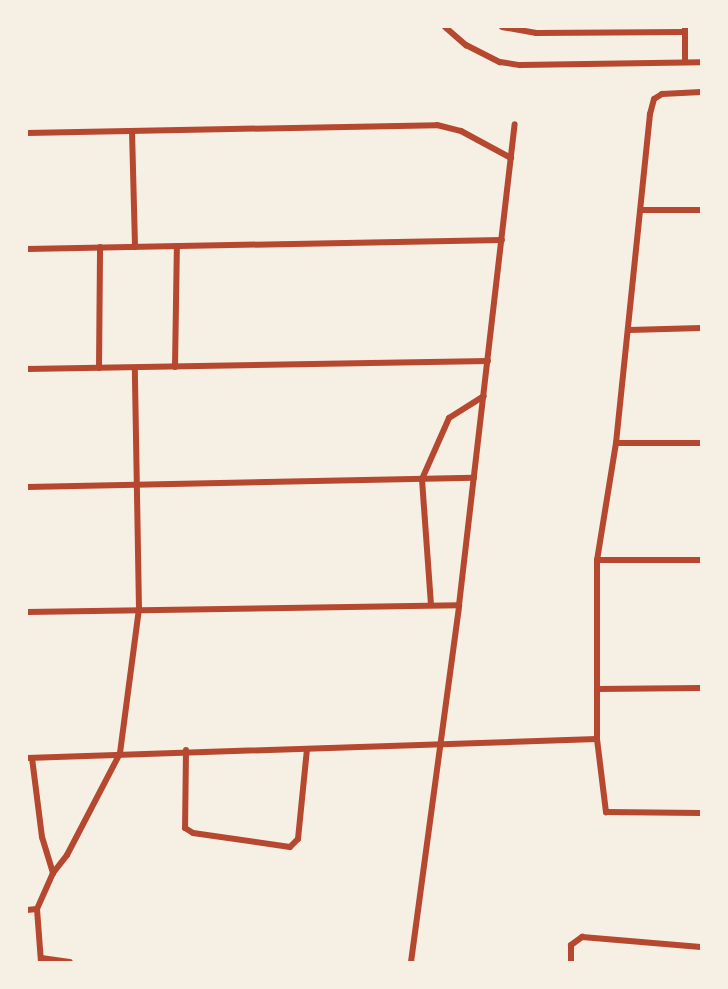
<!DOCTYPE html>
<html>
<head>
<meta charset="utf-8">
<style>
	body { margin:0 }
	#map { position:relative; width:728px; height:989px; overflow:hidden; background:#f6efe4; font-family:Signika,sans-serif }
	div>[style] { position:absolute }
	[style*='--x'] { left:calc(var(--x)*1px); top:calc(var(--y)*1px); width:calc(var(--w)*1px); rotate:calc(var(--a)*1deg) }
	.minor>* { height:6px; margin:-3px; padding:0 3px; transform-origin:3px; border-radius:3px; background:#b5482f }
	span { translate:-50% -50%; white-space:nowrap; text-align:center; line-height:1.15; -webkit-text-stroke:4.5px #f6efe4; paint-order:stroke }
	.frame { position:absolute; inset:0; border:28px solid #f6efe4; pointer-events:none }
</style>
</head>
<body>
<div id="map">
	<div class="minor">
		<div style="--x:445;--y:27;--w:28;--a:41"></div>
		<div style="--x:466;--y:45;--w:38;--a:27"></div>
		<div style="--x:500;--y:62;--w:20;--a:9"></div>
		<div style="--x:520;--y:65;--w:181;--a:-0.9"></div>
		<div style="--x:502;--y:27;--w:35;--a:10"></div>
		<div style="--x:536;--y:33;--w:149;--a:-0.4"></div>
		<div style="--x:685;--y:62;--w:35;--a:-90"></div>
		<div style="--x:701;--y:92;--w:39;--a:177"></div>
		<div style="--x:662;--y:94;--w:9;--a:148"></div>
		<div style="--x:654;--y:99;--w:16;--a:105"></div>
		<div style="--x:650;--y:114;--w:331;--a:95.9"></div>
		<div style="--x:616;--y:443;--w:119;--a:99.2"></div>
		<div style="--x:597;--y:560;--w:179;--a:90"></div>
		<div style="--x:597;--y:739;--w:74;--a:83"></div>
		<div style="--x:606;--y:812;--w:95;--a:0.6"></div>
		<div style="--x:132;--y:131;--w:116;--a:88.5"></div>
		<div style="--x:27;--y:133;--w:410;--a:-1.1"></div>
		<div style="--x:437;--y:125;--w:25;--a:14"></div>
		<div style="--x:461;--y:131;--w:57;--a:28.4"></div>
		<div style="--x:641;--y:210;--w:60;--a:0"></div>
		<div style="--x:27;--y:249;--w:475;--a:-1.1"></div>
		<div style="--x:629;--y:330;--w:72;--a:-1.6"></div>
		<div style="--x:175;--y:367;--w:121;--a:-89.1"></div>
		<div style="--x:99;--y:368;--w:121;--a:-89.5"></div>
		<div style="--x:27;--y:369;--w:461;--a:-1"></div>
		<div style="--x:616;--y:443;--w:85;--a:0"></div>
		<div style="--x:27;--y:487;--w:447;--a:-1.2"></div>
		<div style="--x:597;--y:560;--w:104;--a:0"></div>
		<div style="--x:431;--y:605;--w:126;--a:-94.1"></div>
		<div style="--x:422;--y:479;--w:67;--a:-66.1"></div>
		<div style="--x:449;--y:418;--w:41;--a:-32.2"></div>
		<div style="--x:27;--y:612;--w:432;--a:-0.9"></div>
		<div style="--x:598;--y:689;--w:103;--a:-0.6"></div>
		<div style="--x:186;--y:750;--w:78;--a:90.7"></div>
		<div style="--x:185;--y:828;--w:9;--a:32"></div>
		<div style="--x:193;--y:833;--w:98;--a:8.2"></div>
		<div style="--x:290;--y:847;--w:11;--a:-45"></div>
		<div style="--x:298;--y:839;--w:90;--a:-84.3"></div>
		<div style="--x:27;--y:758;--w:570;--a:-1.91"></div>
		<div style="--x:32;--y:758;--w:80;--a:82.8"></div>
		<div style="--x:42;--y:837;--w:38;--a:73"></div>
		<div style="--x:53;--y:873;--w:39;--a:114"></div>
		<div style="--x:37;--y:909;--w:53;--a:85.7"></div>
		<div style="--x:53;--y:873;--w:23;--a:-52"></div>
		<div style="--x:67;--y:855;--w:115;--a:-62.5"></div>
		<div style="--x:120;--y:753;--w:145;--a:-82.5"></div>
		<div style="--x:139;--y:609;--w:241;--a:-91"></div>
		<div style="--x:27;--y:910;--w:10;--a:-6"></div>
		<div style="--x:41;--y:958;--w:29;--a:8"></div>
		<div style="--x:411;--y:962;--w:360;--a:-82.3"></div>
		<div style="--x:459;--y:605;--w:484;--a:-83.4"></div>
		<div style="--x:571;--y:962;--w:17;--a:-90"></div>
		<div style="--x:571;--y:945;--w:14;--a:-36"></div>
		<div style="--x:582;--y:937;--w:119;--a:4.8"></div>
	</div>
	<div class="frame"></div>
</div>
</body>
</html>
